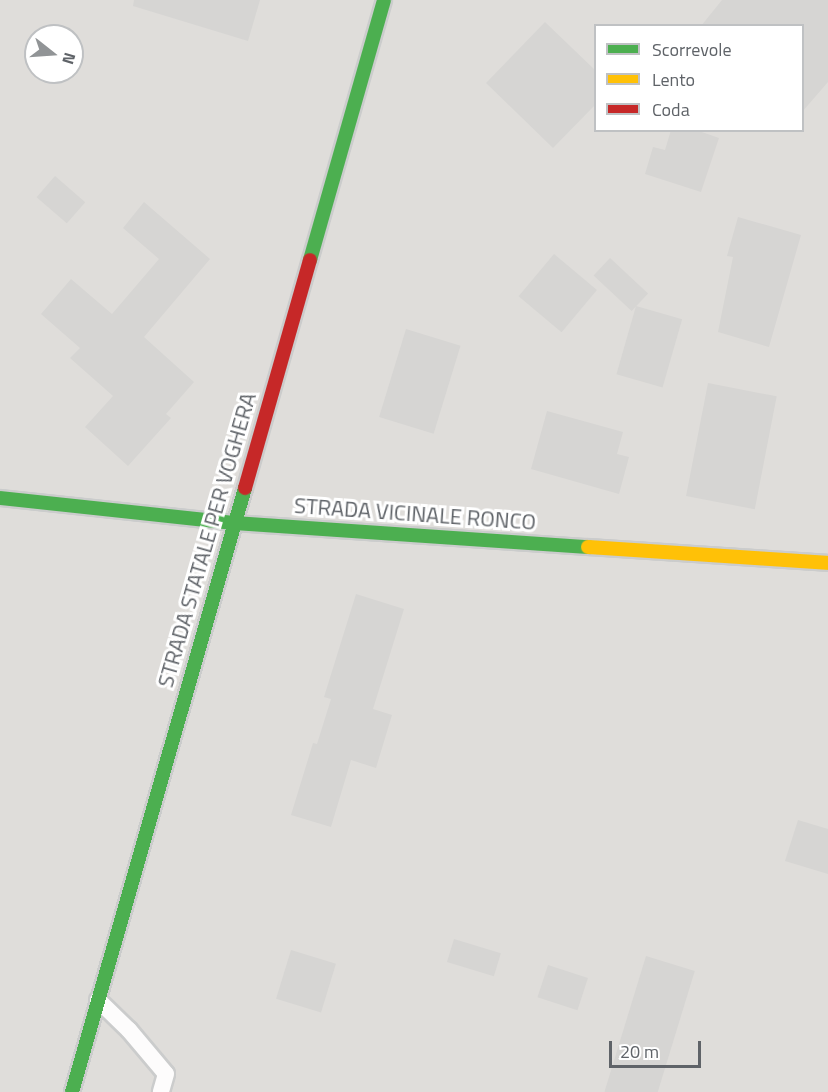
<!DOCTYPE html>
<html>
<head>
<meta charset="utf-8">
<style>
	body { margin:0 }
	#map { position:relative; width:828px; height:1092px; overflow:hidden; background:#efeeea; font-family:"Titillium Web",sans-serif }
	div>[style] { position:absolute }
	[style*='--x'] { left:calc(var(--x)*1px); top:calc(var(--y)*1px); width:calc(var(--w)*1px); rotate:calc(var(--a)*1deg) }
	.industrial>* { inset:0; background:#dfddda }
	.building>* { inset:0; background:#d6d5d3; transform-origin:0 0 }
	.roads { filter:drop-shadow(2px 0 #cbcccc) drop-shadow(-2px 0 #cbcccc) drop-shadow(0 2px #cbcccc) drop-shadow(0 -2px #cbcccc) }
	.lane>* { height:16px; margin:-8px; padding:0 8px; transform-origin:8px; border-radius:8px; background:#fdfcfc }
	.fast>* { height:14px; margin:-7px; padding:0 7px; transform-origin:7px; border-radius:7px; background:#4caf50 }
	.slow>* { height:14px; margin:-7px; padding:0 7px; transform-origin:7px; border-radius:7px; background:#ffc107 }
	.jam>* { height:14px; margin:-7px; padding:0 7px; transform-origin:7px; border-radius:7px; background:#c62828 }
	span { translate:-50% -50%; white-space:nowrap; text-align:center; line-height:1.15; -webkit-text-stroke:6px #fff; paint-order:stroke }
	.street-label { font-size:22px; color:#5f6368 }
	.legend { position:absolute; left:594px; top:24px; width:210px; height:108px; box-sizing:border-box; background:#fff; border:2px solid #bfc1c3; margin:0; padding:8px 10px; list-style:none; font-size:18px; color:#5f6368 }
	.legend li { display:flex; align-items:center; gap:12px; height:30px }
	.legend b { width:30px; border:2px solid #bfc1c3 }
	.north { position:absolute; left:24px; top:24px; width:60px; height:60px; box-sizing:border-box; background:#fff; border:2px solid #bfc1c3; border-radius:50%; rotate:107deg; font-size:16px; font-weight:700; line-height:24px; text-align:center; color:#5f6368 }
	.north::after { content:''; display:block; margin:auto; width:21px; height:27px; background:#919496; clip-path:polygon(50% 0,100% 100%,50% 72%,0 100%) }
	.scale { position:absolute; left:609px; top:1041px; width:92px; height:27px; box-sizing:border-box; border:3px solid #5f6368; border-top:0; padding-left:8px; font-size:18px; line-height:21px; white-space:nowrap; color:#5f6368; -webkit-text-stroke:4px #fff; paint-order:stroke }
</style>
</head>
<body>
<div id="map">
	<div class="industrial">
		<div style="clip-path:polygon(evenodd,0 0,828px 0,828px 1092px,0 1092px,0 0,596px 26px,802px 26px,802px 130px,596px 130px,596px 26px,0 0,36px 36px,72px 36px,72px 72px,36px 72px,36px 36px)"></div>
	</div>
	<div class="building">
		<div style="clip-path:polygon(134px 0,260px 0,248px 41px,133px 6px)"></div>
		<div style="clip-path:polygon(722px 0,828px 0,828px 82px,802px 112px,802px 26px,701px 26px)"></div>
		<div style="clip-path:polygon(545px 22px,596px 71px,596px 104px,553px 148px,486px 83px)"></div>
		<div style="clip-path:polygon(671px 130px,696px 130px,719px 138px,701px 192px,645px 174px,653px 147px,665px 150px)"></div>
		<div style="left:55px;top:176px;width:40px;height:28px;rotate:41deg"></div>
		<div style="clip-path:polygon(144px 202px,210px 259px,144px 337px,194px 382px,166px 414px,171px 418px,128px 466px,85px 427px,113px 396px,70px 358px,80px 348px,41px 314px,71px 279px,112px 314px,159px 259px,123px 228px)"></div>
		<div style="clip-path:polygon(738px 217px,801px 235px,769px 347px,718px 332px,733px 257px,727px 256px)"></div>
		<div style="left:554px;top:254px;width:56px;height:55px;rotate:40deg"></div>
		<div style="left:610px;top:258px;width:52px;height:24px;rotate:43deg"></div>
		<div style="left:636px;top:306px;width:48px;height:71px;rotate:16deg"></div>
		<div style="left:406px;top:329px;width:57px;height:92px;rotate:17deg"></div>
		<div style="left:708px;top:383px;width:70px;height:115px;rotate:11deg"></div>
		<div style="clip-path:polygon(547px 411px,623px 432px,617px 454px,629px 457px,619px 494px,531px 469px)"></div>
		<div style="clip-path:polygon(356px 594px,404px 609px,373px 709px,392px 715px,376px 768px,351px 760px,331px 827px,291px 815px,313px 743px,317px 744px,331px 699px,324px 697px)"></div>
		<div style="clip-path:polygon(798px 820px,828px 829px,828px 874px,785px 861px)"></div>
		<div style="left:454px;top:939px;width:49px;height:24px;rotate:17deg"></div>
		<div style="left:291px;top:950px;width:47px;height:51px;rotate:17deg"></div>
		<div style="left:646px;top:956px;width:51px;height:142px;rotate:17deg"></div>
		<div style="left:548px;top:965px;width:42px;height:34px;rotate:18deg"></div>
	</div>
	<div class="roads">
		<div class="lane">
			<div style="--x:98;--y:1000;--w:43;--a:44.1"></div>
			<div style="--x:129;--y:1030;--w:57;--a:49.9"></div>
			<div style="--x:166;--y:1074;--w:19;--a:106"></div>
		</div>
		<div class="fast">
			<div style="--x:310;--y:260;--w:270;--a:-74.1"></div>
			<div style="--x:0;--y:498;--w:235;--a:6.1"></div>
			<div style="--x:234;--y:523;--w:355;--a:3.9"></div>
			<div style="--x:72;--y:1092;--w:628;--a:-74.02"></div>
		</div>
		<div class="slow">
			<div style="--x:588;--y:547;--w:241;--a:3.8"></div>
		</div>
		<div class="jam">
			<div style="--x:245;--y:488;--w:237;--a:-74.1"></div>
		</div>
	</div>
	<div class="street-label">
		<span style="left:415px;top:514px;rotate:4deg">STRADA VICINALE RONCO</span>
		<span style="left:207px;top:540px;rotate:-74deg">STRADA STATALE PER VOGHERA</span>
	</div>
	<ul class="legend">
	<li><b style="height:8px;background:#4caf50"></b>Scorrevole</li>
	<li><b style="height:8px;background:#ffc107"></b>Lento</li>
	<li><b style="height:8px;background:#c62828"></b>Coda</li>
	</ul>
	<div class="north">N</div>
	<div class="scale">20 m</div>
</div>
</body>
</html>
